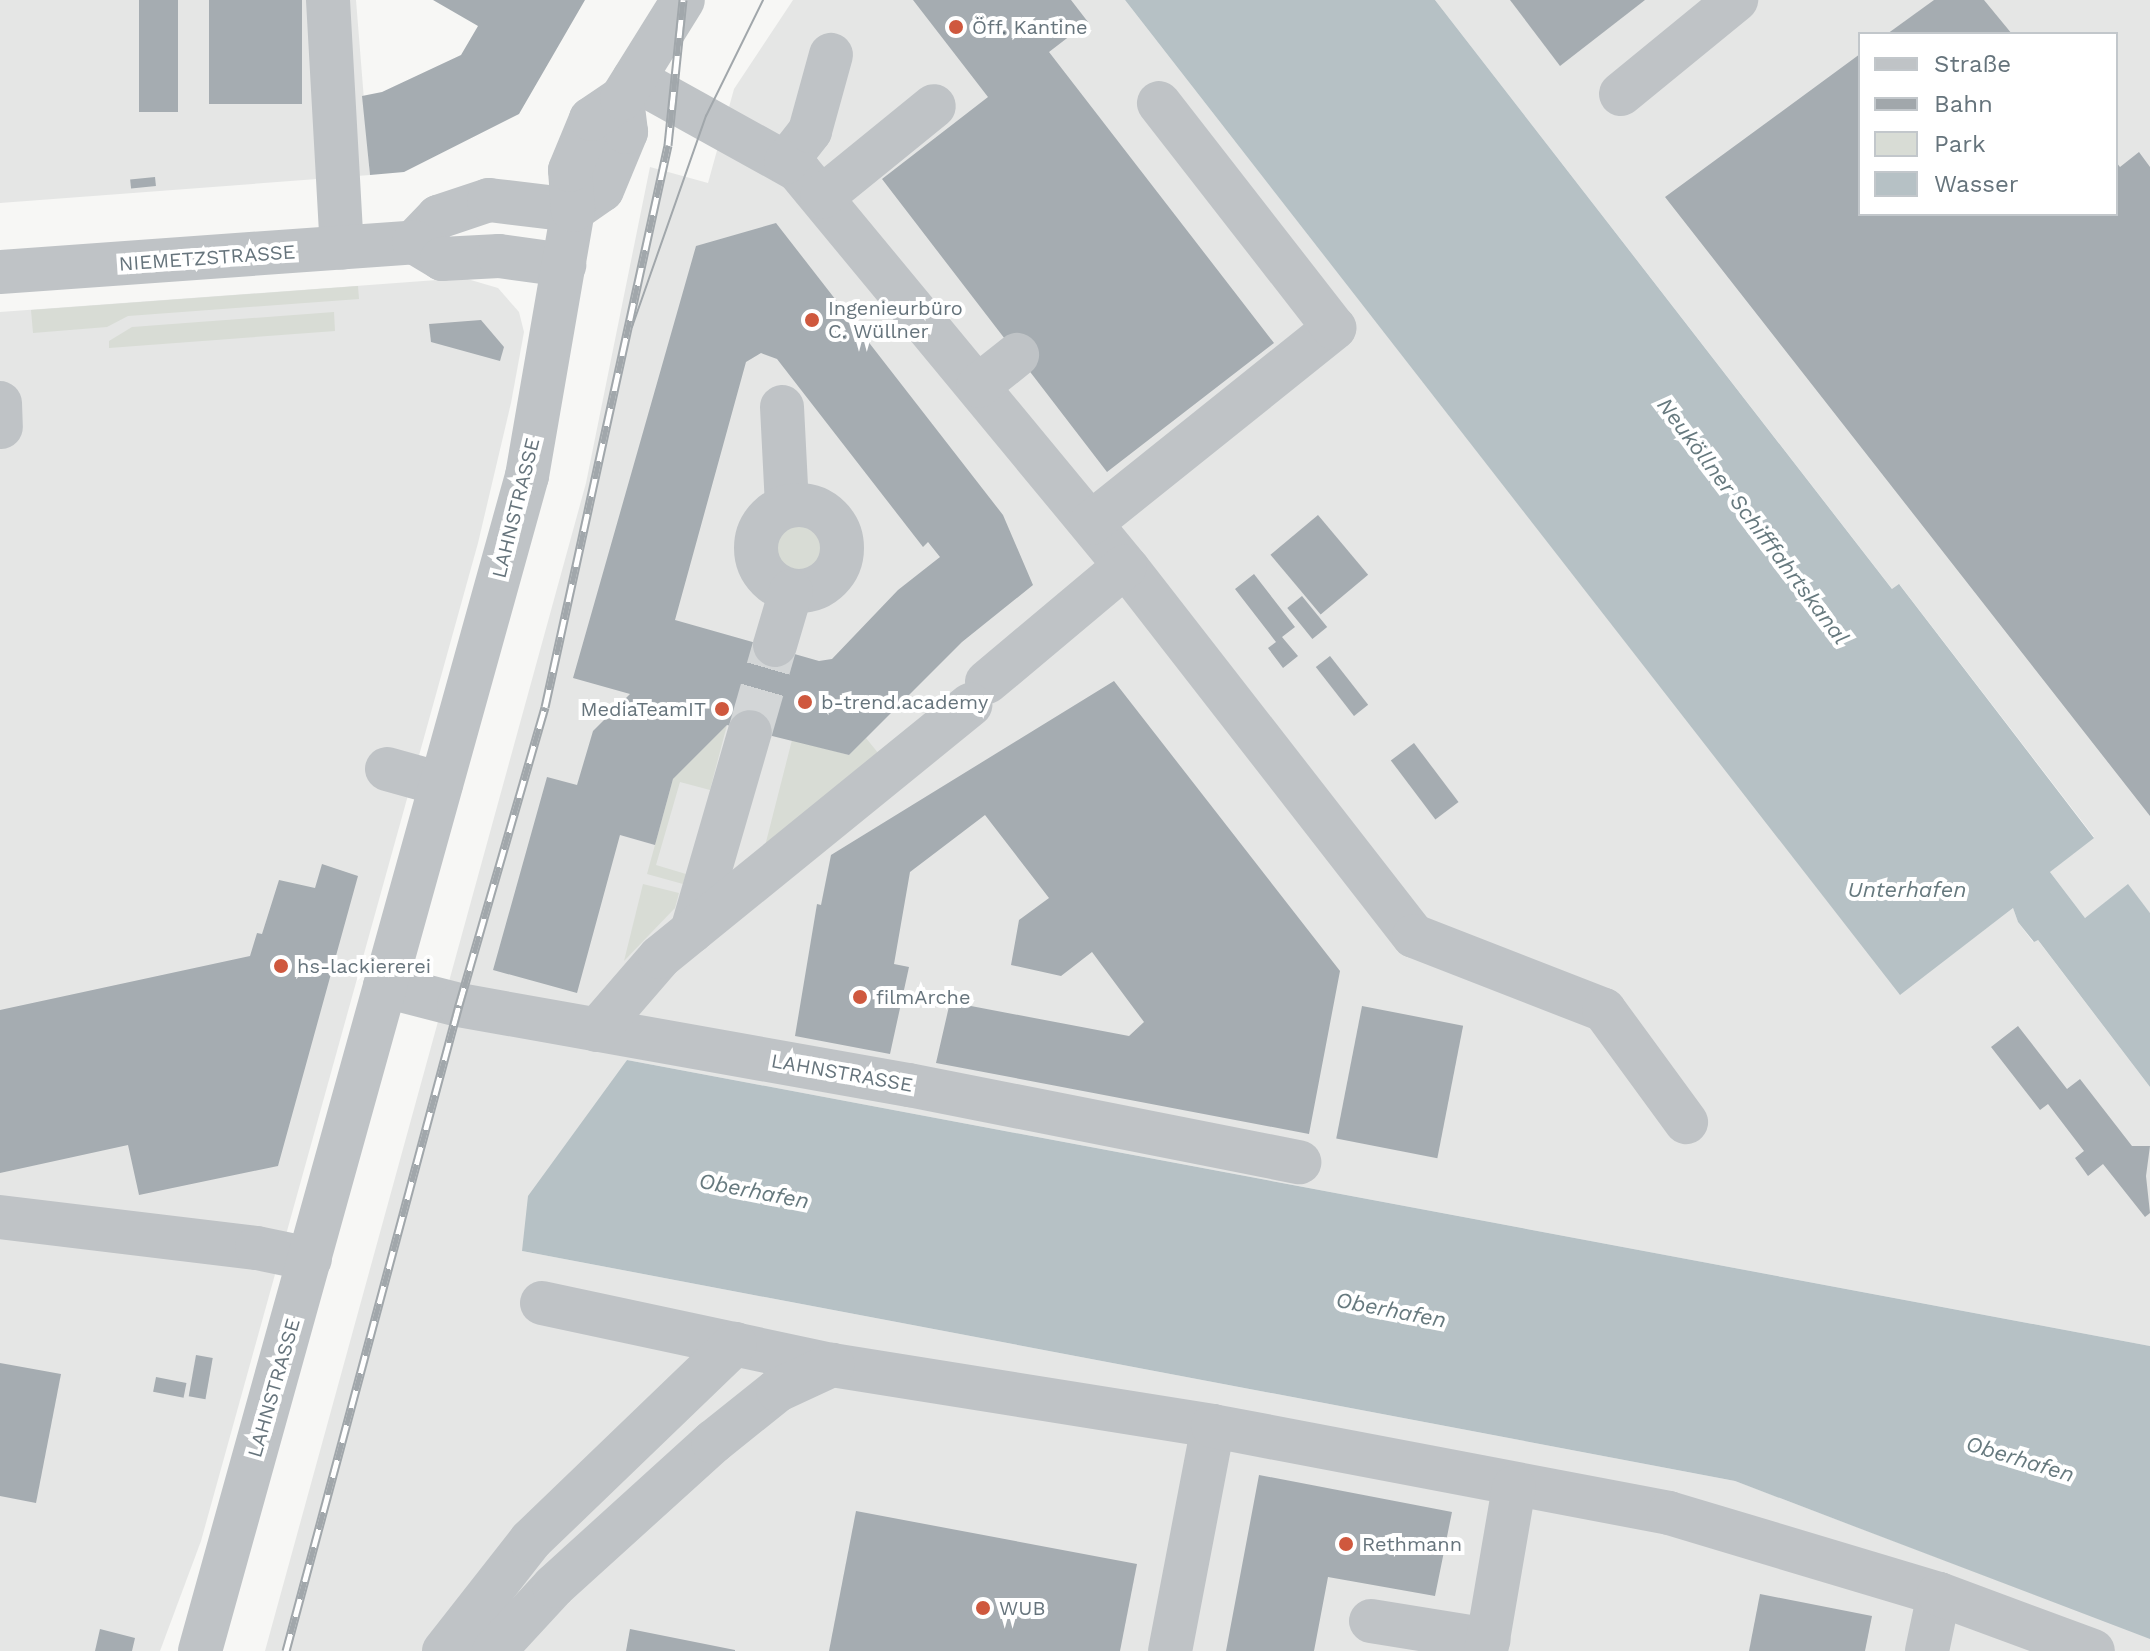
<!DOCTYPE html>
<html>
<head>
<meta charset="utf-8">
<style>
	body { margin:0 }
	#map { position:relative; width:2150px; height:1651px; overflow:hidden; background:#f7f7f5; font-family:"Work Sans",sans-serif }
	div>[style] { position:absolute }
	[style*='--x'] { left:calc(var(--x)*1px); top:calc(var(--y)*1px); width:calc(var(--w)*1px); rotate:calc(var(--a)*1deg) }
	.built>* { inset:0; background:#e5e6e5 }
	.green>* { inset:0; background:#d8dcd5 }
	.round { border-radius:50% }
	.water>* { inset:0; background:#b6c1c5 }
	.building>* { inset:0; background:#a5acb1; transform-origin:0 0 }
	.minor-tunnel>* { height:44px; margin-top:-22px; transform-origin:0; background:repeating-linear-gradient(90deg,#d3d6d7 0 44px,transparent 0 66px) }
	.minor>* { height:44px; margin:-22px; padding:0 22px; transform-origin:22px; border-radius:22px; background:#bfc3c6 }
	.minor>.ring { margin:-22px; padding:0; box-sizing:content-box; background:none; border:44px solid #bfc3c6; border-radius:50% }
	.tram>* { height:2px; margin:-1px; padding:0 1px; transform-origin:1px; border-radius:1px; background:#a1a7ab }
	.rail>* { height:9px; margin-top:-4.5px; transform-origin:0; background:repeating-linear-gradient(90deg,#fff 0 18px,#a1a7ab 0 36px); box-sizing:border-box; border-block:2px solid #a1a7ab }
	.dots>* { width:22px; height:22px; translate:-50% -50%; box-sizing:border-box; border:4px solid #fff; border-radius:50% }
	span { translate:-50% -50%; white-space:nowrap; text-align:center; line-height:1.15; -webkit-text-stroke:8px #fff; paint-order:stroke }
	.poi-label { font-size:20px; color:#66747c }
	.left { translate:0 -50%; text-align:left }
	.right { translate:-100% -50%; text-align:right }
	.street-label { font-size:20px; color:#66747c }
	.water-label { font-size:22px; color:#66797e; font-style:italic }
	.legend { position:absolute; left:1858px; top:32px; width:260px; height:184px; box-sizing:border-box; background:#fff; border:2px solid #c2c7cb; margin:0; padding:10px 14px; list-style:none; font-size:24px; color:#66747c }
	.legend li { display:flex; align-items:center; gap:16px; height:40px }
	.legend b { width:40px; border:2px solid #c2c7cb }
</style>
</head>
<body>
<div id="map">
	<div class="built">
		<div style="clip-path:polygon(0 0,356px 0,370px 175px,0 203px)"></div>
		<div style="clip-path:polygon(793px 0,1125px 0,1900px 994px,2013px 908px,2018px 922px,2033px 942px,2037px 939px,2150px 1087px,2150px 1346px,627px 1060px,522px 1251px,1735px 1481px,2150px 1638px,2150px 1651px,265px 1651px,586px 483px,650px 167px,708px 183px,734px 89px)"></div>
		<div style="clip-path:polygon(evenodd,1435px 0,2150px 0,2150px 913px,2128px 885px,2085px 918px,2050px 872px,2094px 837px,1900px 585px,1893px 590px,1435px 0,1860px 34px,2116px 34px,2116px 214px,1860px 214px,1860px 34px)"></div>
		<div style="clip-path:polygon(464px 278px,498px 288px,519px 312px,524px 332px,511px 403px,478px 543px,201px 1541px,160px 1651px,0 1651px,0 312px)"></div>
	</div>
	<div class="green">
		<div style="clip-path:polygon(358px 286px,359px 299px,128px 316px,107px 327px,33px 333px,31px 310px)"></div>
		<div style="clip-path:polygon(334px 312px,335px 331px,109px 348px,109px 341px,132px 327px)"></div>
		<div class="round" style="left:773px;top:524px;width:50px;height:50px"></div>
		<div style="clip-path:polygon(727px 725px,710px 790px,680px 782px,656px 865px,686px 874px,683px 884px,647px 874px,673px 779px)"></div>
		<div style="clip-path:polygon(866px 738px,887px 764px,765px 846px,792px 740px,849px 755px)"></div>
		<div style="clip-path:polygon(643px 884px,679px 893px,675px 908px,624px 961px)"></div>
	</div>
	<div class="water">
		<div style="clip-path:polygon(1125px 0,1435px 0,1892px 589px,1899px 584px,2094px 838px,2050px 872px,2085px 918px,2128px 884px,2150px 913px,2150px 1087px,2038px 940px,2034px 942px,2018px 922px,2013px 908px,1900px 995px)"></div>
		<div style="clip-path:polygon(627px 1060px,2150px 1346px,2150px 1639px,1735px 1481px,522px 1251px,528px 1196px)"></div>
	</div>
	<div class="building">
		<div style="left:139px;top:0;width:39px;height:112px"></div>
		<div style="left:209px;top:0;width:93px;height:104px"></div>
		<div style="clip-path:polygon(433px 0,585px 0,519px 114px,404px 172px,370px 175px,362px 96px,382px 92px,461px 55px,478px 26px)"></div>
		<div style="clip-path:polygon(913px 0,1071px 0,1088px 22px,1049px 52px,1274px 343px,1107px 472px,882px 179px,988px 97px)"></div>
		<div style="clip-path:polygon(1510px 0,1645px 0,1560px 66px)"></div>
		<div style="clip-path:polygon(1934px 0,1984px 0,2012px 34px,1887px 34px)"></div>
		<div style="clip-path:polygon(1860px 54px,1860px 214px,2116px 214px,2116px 162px,2120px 167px,2139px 152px,2150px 167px,2150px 816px,1665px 197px)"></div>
		<div style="left:155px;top:177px;width:9px;height:25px;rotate:84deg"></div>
		<div style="clip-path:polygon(evenodd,776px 223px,1003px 515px,1033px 585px,962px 642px,849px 755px,727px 725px,673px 779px,655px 845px,620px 835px,577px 993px,493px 970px,547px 777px,577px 785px,593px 731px,630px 694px,573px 678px,696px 246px,776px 223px,761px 353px,777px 359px,923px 547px,928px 542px,940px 557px,898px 590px,832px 659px,819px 661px,675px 620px,746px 362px,761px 353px)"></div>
		<div style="clip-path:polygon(481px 320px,504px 347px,500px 361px,431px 342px,429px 324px)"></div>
		<div style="left:1318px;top:515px;width:78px;height:62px;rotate:50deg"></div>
		<div style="clip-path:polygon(1254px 574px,1295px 627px,1282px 637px,1298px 656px,1283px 668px,1268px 648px,1276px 642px,1235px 589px)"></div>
		<div style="left:1302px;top:596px;width:40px;height:19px;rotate:51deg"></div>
		<div style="left:1330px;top:656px;width:62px;height:18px;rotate:52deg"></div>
		<div style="clip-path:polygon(1114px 681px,1340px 971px,1309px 1134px,936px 1063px,950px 1002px,1129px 1036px,1144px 1022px,1092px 952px,1061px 976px,1011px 965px,1019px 920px,1049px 898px,985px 815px,910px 872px,894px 964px,909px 967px,890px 1054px,795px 1036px,817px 904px,821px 905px,831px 855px)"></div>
		<div style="left:1414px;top:743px;width:74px;height:29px;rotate:53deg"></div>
		<div style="clip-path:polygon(322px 864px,358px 876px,278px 1166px,139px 1195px,128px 1145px,0 1173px,0 1010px,250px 956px,257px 933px,262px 934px,279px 880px,315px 888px)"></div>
		<div style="left:1362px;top:1006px;width:103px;height:135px;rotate:11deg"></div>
		<div style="clip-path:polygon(2018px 1026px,2067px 1089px,2080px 1079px,2132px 1146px,2150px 1146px,2146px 1176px,2150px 1213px,2145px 1217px,2103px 1164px,2088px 1176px,2075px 1158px,2084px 1151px,2048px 1104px,2040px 1110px,1991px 1047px)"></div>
		<div style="left:196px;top:1355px;width:17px;height:42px;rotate:10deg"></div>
		<div style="clip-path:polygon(0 1363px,61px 1374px,36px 1503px,0 1496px)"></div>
		<div style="left:156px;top:1377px;width:31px;height:15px;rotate:11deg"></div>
		<div style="clip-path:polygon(1259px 1475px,1452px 1512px,1435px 1596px,1328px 1577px,1314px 1651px,1226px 1651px)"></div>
		<div style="clip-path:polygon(856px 1511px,1137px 1564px,1120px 1651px,829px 1651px)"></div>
		<div style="clip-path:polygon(1760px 1594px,1872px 1616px,1865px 1651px,1749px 1651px)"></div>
		<div style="clip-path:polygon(100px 1629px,135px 1638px,132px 1651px,95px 1651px)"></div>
		<div style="clip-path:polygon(630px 1629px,735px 1650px,735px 1651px,626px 1651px)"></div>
	</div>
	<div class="minor-tunnel">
		<div style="--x:750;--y:732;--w:91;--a:-74"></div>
	</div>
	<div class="minor">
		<div style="--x:328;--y:0;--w:248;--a:86.8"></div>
		<div style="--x:634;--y:79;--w:188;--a:29"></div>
		<div style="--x:798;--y:170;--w:518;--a:50.41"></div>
		<div style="--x:1128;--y:569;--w:465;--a:52.1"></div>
		<div style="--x:1414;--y:936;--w:204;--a:21.3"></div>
		<div style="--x:1604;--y:1010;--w:139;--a:53.8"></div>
		<div style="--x:1621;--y:94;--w:149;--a:-39.3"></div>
		<div style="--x:786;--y:162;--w:39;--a:-52"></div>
		<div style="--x:810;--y:131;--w:79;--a:-74.6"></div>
		<div style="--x:822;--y:197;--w:144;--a:-39.1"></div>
		<div style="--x:573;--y:210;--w:35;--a:-35"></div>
		<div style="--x:602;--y:190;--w:63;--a:-67.5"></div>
		<div style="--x:626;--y:132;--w:34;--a:-97"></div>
		<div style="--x:414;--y:242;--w:35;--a:-46"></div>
		<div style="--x:438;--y:217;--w:54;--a:-18.4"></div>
		<div style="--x:489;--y:200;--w:85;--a:6.8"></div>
		<div style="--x:0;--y:272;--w:415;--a:-4.1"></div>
		<div style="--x:414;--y:242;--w:33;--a:31"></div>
		<div style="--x:442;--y:259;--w:57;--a:-3"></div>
		<div style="--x:499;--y:256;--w:66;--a:7.9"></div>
		<div style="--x:978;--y:386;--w:50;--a:-38.5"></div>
		<div style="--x:0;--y:403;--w:24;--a:88"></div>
		<div style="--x:782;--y:407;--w:99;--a:87.1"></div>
		<div class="ring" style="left:756px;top:505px;width:42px;height:42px"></div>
		<div style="--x:1091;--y:523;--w:312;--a:-38.7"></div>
		<div style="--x:1334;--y:328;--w:285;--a:-127.9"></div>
		<div style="--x:775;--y:645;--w:56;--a:-73.5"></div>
		<div style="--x:987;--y:682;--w:180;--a:-40"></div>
		<div style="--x:387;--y:769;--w:56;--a:15.5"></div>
		<div style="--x:692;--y:931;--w:207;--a:-73.8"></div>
		<div style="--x:385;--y:986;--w:76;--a:14.4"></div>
		<div style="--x:459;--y:1005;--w:457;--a:10.1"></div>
		<div style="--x:909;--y:1085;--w:398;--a:11.2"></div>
		<div style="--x:597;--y:1030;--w:96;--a:-49.2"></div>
		<div style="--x:660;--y:957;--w:400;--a:-39.1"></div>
		<div style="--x:0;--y:1217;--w:259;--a:6.9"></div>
		<div style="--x:257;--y:1248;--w:54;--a:11.7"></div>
		<div style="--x:542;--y:1303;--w:297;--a:12.1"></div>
		<div style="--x:832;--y:1365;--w:386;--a:9.1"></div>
		<div style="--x:1213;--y:1426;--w:229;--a:100.8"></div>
		<div style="--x:1213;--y:1426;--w:464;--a:10.8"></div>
		<div style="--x:1669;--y:1513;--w:282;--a:16.7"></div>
		<div style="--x:1939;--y:1594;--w:58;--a:101.9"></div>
		<div style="--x:1939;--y:1594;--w:164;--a:20.3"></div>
		<div style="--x:1371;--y:1621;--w:119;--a:9.2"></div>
		<div style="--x:200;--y:1651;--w:1220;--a:-74.45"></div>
		<div style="--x:527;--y:476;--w:270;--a:-80.2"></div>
		<div style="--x:573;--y:210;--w:40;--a:-94.3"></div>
		<div style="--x:570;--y:170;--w:55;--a:-67.6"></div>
		<div style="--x:591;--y:119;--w:37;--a:-34"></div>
		<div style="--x:622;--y:98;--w:115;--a:-58.1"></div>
		<div style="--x:444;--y:1651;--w:141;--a:-51.9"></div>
		<div style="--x:531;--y:1540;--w:283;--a:-43.9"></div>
		<div style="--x:494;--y:1651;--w:88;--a:-47.3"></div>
		<div style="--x:554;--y:1586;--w:215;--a:-42.2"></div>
		<div style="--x:713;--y:1442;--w:83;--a:-38.7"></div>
		<div style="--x:778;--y:1390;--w:60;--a:-24.8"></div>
		<div style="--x:1486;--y:1651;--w:166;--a:-80.3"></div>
	</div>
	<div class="tram">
		<div style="--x:632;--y:327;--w:224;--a:-70.7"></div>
		<div style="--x:706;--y:116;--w:129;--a:-63.8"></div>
	</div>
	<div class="rail">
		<div style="--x:286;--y:1651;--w:669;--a:-75.01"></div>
		<div style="--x:459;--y:1005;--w:310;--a:-73.9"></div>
		<div style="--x:545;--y:707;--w:575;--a:-77.65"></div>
		<div style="--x:668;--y:145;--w:146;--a:-84.1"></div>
	</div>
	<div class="dots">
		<div style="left:956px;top:27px;background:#cf583e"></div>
		<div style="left:812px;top:320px;background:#cf583e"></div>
		<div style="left:805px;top:702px;background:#cf583e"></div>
		<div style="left:722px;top:709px;background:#cf583e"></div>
		<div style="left:281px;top:966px;background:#cf583e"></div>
		<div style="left:860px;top:997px;background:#cf583e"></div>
		<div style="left:1346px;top:1544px;background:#cf583e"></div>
		<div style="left:983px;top:1608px;background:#cf583e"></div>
	</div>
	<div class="poi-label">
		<span class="left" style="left:972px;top:27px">Öff. Kantine</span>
		<span class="left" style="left:828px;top:320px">Ingenieurbüro<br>C. Wüllner</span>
		<span class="left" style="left:821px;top:702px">b-trend.academy</span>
		<span class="right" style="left:706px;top:709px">MediaTeamIT</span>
		<span class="left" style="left:297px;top:966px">hs-lackiererei</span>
		<span class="left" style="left:876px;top:997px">filmArche</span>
		<span class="left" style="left:1362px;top:1544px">Rethmann</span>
		<span class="left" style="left:999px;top:1608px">WUB</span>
	</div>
	<div class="street-label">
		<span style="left:207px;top:258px;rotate:-4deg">NIEMETZSTRASSE</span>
		<span style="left:516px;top:508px;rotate:-76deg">LAHNSTRASSE</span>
		<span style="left:842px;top:1073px;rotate:10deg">LAHNSTRASSE</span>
		<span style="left:274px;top:1388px;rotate:-74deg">LAHNSTRASSE</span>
	</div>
	<div class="water-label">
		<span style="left:1753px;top:521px;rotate:53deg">Neuköllner Schifffahrtskanal</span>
		<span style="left:1907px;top:890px">Unterhafen</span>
		<span style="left:754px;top:1191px;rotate:11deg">Oberhafen</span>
		<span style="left:1391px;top:1310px;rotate:11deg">Oberhafen</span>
		<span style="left:2020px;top:1459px;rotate:17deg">Oberhafen</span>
	</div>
	<ul class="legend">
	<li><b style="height:10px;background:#bfc3c6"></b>Straße</li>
	<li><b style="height:10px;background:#a1a7ab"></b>Bahn</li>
	<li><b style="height:22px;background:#d8dcd5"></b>Park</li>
	<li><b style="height:22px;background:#b6c1c5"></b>Wasser</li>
	</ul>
</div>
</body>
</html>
